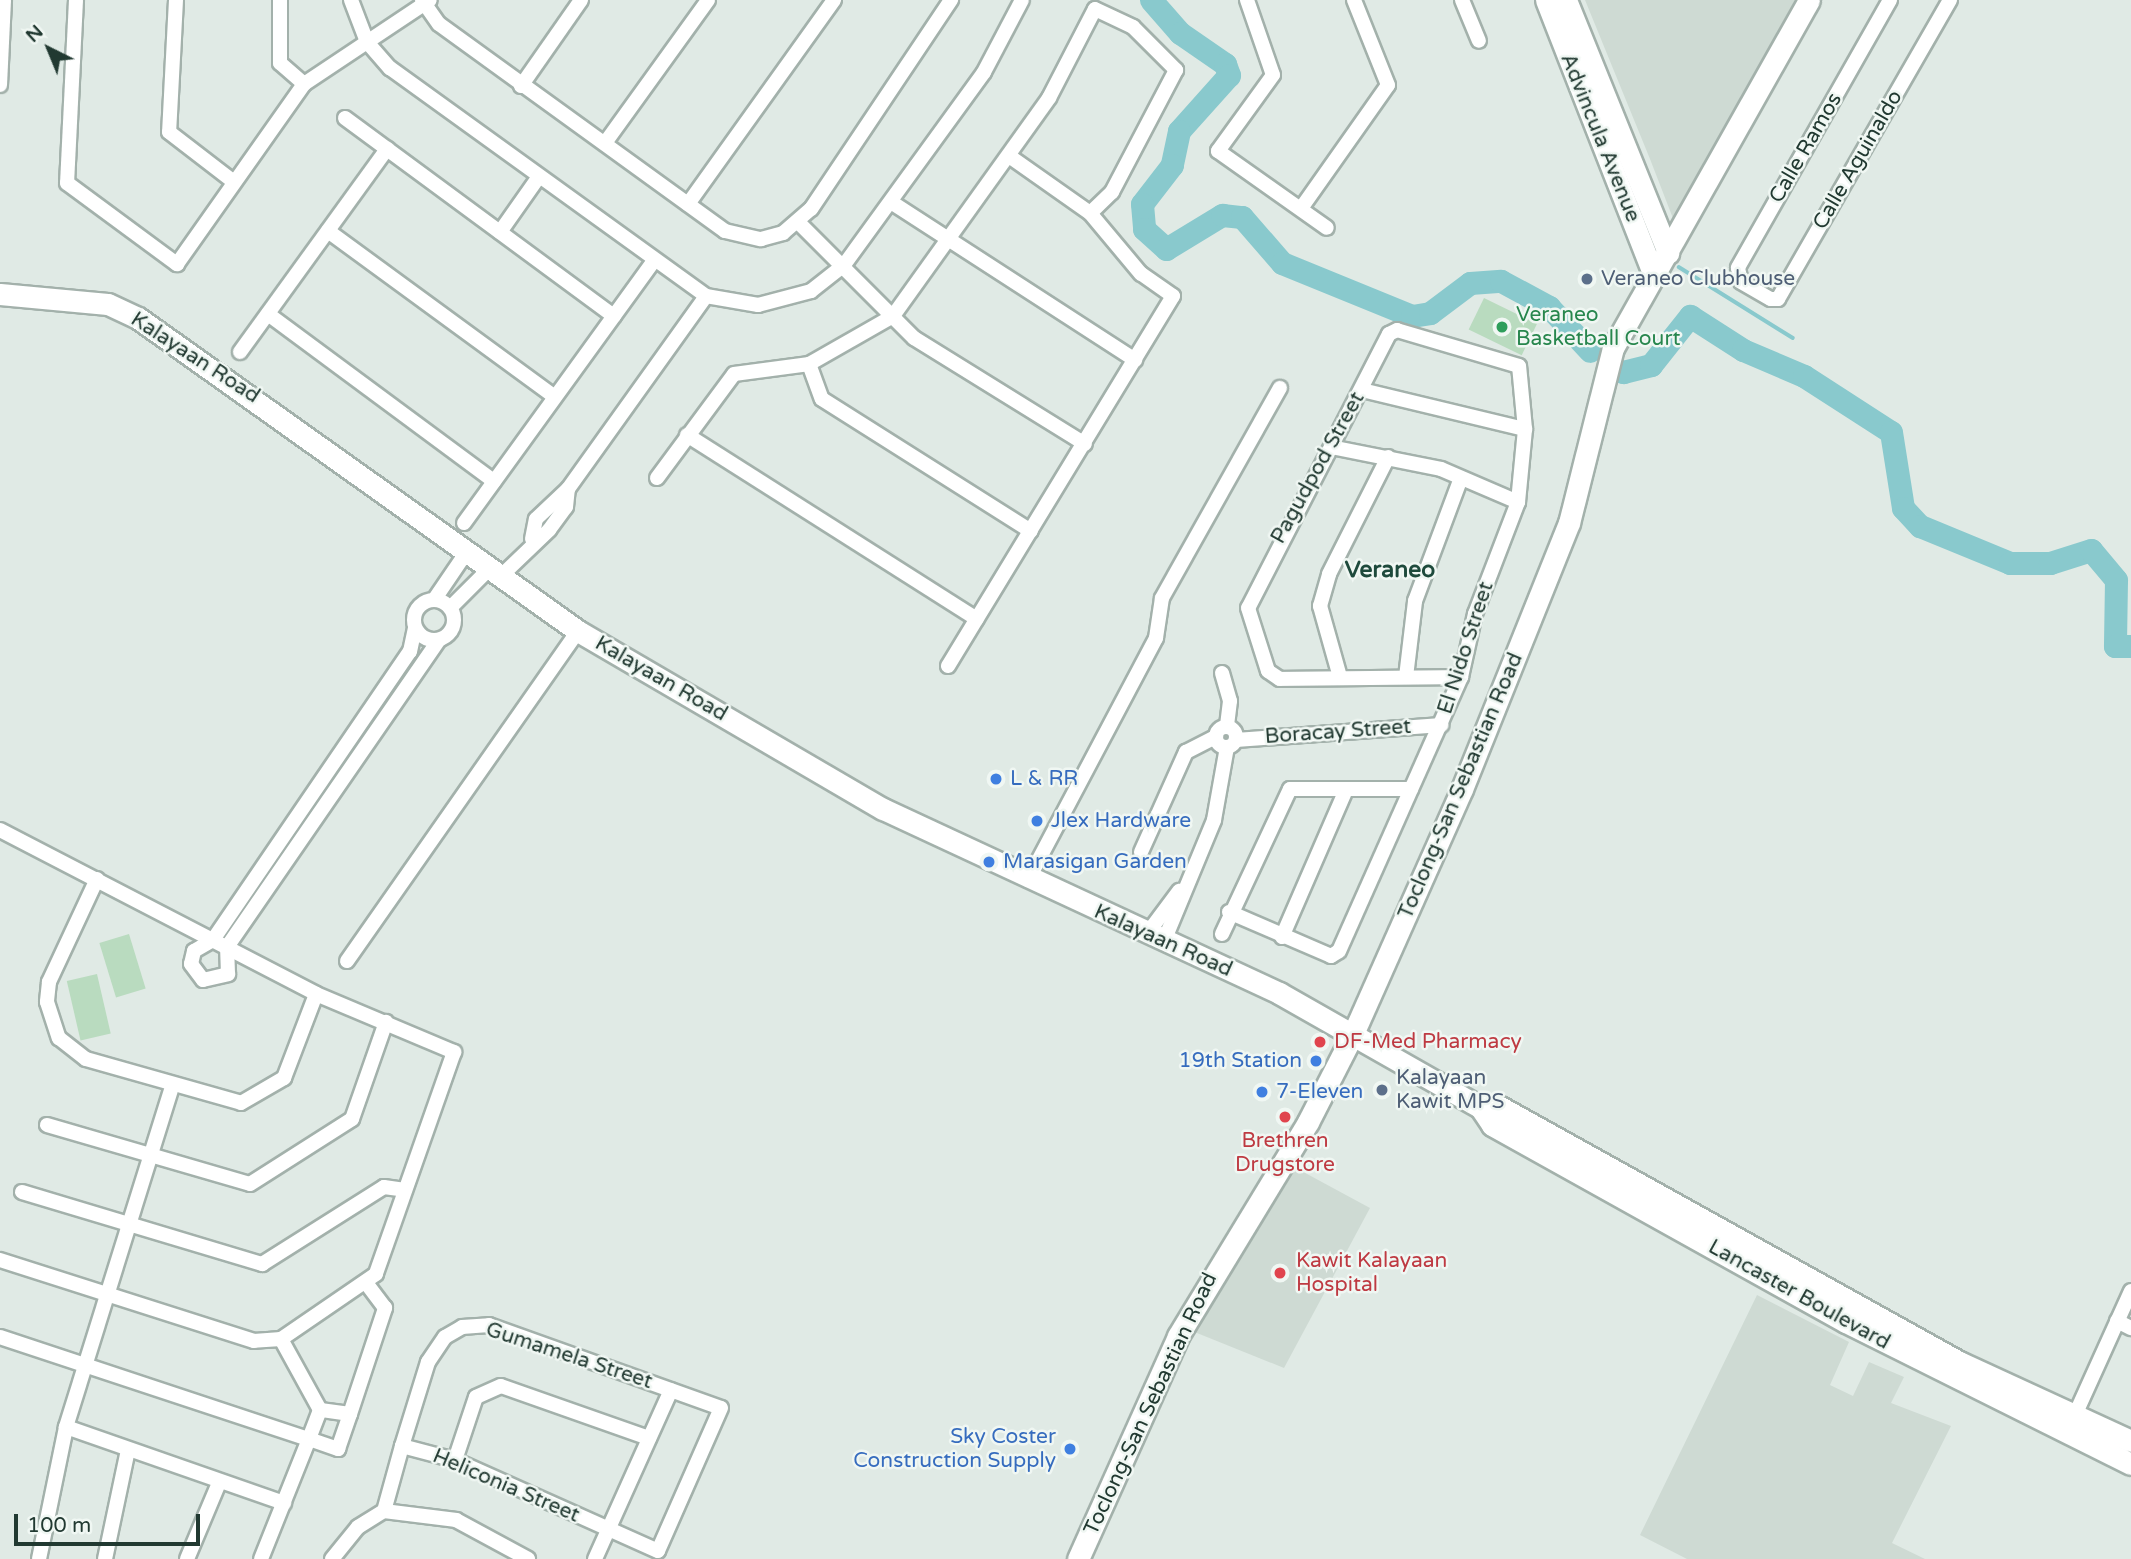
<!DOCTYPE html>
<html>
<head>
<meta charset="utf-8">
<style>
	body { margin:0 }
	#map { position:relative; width:2131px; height:1559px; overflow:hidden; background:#e0eae5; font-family:"Varela Round",sans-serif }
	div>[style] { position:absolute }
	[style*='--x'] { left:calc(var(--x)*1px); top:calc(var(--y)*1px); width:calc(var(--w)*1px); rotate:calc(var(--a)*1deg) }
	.built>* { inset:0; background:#cedad3 }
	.green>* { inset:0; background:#b9dbbf; transform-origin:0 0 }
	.stream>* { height:3.5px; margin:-1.75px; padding:0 1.75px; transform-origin:1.75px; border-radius:1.75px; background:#89c9cd }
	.river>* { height:23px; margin:-11.5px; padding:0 11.5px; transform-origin:11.5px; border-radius:11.5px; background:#89c9cd }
	.roads { filter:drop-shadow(2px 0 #a3b1ab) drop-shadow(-2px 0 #a3b1ab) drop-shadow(0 2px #a3b1ab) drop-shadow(0 -2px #a3b1ab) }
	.street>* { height:14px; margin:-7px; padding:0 7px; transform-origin:7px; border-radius:7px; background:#fff }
	.street>.ring { margin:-7px; padding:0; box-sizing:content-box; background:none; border:14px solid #fff; border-radius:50% }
	.secondary>* { height:21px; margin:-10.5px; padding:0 10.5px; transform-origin:10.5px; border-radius:10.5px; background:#fff }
	.dots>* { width:19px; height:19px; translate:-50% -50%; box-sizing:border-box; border:4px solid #f0f7f3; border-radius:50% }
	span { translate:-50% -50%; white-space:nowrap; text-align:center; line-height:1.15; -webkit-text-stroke:5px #f0f7f3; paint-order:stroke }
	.street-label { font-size:21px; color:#213931 }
	.service-label { font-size:21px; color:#4e5e75 }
	.left { translate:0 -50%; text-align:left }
	.leisure-label { font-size:21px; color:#27864d }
	.shop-label { font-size:21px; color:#366cbe }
	.right { translate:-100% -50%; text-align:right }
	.health-label { font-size:21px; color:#be3a42 }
	.neighbourhood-label { font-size:23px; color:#1e4a3c; font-weight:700 }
	.north { position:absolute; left:14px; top:14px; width:70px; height:70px; -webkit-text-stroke:5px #f0f7f3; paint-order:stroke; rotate:317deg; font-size:19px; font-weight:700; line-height:28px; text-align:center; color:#213931 }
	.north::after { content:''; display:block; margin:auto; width:24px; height:32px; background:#213931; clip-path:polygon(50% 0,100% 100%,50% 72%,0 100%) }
	.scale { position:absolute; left:14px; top:1514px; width:186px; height:32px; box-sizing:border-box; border:4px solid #213931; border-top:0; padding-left:9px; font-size:21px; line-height:24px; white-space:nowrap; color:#213931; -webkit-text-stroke:5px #f0f7f3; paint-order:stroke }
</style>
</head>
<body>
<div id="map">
	<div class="built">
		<div style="clip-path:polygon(1585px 0,1795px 0,1674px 221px,1650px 159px)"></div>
		<div style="clip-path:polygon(1296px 1168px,1370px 1208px,1284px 1368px,1192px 1331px)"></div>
		<div style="clip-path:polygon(1757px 1295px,1849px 1342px,1830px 1385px,1853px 1396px,1869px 1362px,1904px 1377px,1891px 1403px,1951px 1426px,1892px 1543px,1925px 1559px,1687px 1559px,1640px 1535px)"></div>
	</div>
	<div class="green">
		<div style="left:1484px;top:298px;width:59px;height:35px;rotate:26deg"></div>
		<div style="left:129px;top:934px;width:57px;height:31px;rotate:73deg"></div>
		<div style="left:97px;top:974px;width:61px;height:31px;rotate:77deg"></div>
	</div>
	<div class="stream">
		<div style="--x:1679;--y:267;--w:134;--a:31.9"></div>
	</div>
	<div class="river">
		<div style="--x:1151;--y:0;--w:44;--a:48.7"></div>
		<div style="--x:1180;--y:33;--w:55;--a:34.6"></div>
		<div style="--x:1225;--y:64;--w:12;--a:70"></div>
		<div style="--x:1229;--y:75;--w:75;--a:131.8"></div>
		<div style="--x:1179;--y:131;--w:35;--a:102"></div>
		<div style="--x:1172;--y:165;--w:49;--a:127.6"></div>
		<div style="--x:1142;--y:204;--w:25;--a:85"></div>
		<div style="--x:1144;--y:229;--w:30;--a:42"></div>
		<div style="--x:1166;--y:249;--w:66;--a:-31.3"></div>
		<div style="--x:1222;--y:215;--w:20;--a:6"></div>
		<div style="--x:1242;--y:217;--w:61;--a:49"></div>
		<div style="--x:1282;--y:263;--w:140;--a:22.2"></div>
		<div style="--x:1412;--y:316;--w:18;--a:-9"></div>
		<div style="--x:1430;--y:313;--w:50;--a:-36.9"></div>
		<div style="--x:1470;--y:283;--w:31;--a:-4"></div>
		<div style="--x:1501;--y:281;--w:55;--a:28.4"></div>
		<div style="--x:1549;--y:307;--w:60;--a:47"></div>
		<div style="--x:1609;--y:368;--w:15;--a:16"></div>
		<div style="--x:1623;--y:372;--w:29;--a:-14"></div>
		<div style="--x:1651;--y:365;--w:63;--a:-51.5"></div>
		<div style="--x:1690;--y:316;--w:63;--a:32.7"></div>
		<div style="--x:1743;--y:350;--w:66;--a:23.1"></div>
		<div style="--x:1804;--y:376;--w:103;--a:32.8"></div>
		<div style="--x:1891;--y:432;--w:77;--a:81"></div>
		<div style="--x:1903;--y:508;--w:25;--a:47"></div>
		<div style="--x:1920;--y:526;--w:97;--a:22.3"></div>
		<div style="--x:2010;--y:563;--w:40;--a:0"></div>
		<div style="--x:2050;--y:563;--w:43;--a:-17.6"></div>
		<div style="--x:2091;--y:550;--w:39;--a:50"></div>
		<div style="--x:2116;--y:580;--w:66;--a:90.9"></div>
		<div style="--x:2115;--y:646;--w:16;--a:0"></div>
	</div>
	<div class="roads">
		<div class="street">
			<div style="--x:76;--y:0;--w:183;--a:92.8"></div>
			<div style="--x:67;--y:183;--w:137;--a:36.4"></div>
			<div style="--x:177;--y:264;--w:220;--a:-54.8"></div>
			<div style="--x:304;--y:84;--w:151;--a:-33.7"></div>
			<div style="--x:176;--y:0;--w:132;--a:93"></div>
			<div style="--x:169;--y:132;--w:82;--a:37.6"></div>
			<div style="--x:280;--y:0;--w:63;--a:90"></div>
			<div style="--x:280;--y:63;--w:32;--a:41"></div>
			<div style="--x:351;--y:0;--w:45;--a:69.1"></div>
			<div style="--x:367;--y:42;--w:35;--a:49"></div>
			<div style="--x:390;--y:68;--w:390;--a:35.8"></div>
			<div style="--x:706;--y:296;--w:53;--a:9.8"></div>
			<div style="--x:758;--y:305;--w:55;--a:-14.8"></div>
			<div style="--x:811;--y:291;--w:42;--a:-38.2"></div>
			<div style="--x:844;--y:265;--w:238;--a:-54"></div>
			<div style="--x:984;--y:72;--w:81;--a:-62.2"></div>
			<div style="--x:422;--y:0;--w:29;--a:55"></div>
			<div style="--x:439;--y:24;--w:353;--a:35.9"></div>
			<div style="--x:725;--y:231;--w:37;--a:13"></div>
			<div style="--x:761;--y:239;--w:23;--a:-15"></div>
			<div style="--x:783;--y:233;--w:37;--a:-41"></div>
			<div style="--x:811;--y:209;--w:252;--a:-56.2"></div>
			<div style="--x:1247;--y:0;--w:79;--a:70.9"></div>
			<div style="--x:1273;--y:75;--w:94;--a:125.9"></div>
			<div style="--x:1218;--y:151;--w:133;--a:35.2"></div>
			<div style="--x:1462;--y:0;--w:44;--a:67.5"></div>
			<div style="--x:1890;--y:0;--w:308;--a:119.6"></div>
			<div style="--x:1738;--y:268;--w:14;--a:78"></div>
			<div style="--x:1741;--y:282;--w:34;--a:30"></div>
			<div style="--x:1771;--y:299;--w:7;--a:0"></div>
			<div style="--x:1778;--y:299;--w:345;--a:-60.1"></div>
			<div style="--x:0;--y:85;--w:85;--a:-87.3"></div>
			<div style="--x:521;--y:86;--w:105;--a:-55.1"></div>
			<div style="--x:345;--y:118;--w:334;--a:36.4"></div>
			<div style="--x:605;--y:143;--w:176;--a:-54.2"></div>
			<div style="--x:891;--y:202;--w:291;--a:32.9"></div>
			<div style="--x:688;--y:204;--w:251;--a:-54.4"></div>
			<div style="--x:1302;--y:207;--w:149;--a:-54.8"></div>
			<div style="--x:1388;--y:85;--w:92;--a:-111.8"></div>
			<div style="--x:798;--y:222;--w:164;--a:45"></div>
			<div style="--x:914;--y:338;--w:201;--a:31.8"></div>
			<div style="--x:328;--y:231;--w:281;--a:36.2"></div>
			<div style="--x:500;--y:232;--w:66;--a:-54.9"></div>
			<div style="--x:268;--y:314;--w:281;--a:36.5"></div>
			<div style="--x:240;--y:352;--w:251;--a:-54.1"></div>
			<div style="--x:809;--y:364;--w:37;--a:70"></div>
			<div style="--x:822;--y:399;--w:247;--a:32.3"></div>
			<div style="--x:1362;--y:390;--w:168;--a:13.5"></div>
			<div style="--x:687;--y:435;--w:343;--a:32.4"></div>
			<div style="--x:1331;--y:447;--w:112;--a:11.3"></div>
			<div style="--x:1441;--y:469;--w:84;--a:23.2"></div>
			<div style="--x:657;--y:478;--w:129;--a:-53.5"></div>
			<div style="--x:734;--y:374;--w:76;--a:-7.6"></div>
			<div style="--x:809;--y:364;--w:97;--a:-29.7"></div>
			<div style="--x:893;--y:316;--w:268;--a:-54.4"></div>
			<div style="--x:1049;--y:98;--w:100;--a:-62.7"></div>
			<div style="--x:1095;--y:9;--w:42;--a:25.3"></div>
			<div style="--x:1133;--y:27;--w:61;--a:45"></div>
			<div style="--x:1176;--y:70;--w:138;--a:117.7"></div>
			<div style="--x:1112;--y:192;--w:30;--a:136"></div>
			<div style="--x:464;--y:523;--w:324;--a:-54.1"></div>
			<div style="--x:532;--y:539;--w:20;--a:-79"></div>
			<div style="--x:536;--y:519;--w:44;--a:-43.2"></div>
			<div style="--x:568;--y:489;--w:237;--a:-54.4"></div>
			<div style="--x:500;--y:577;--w:68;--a:-43.8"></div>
			<div style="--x:549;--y:530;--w:29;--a:-54"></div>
			<div style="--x:566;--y:507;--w:18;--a:-84"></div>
			<div class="ring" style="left:414px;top:600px;width:26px;height:26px"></div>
			<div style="--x:434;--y:600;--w:57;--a:-55.8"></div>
			<div style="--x:450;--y:608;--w:55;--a:-45"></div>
			<div style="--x:415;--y:628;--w:24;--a:102"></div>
			<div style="--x:410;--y:651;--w:350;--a:124.3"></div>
			<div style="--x:213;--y:940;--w:22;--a:150"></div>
			<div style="--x:194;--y:951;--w:13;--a:103"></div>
			<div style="--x:191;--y:964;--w:20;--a:53"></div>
			<div style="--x:203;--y:980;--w:26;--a:-13"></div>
			<div style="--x:228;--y:974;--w:27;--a:-92"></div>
			<div style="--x:227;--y:947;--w:373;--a:-55.4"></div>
			<div style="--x:948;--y:666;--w:433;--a:-58.7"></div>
			<div style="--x:1173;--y:296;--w:39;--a:-145"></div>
			<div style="--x:1141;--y:274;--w:80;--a:-129.9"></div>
			<div style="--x:1090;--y:213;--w:99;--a:-144.9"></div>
			<div style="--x:1222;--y:673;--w:29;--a:74"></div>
			<div style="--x:1230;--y:701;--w:26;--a:97"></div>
			<div style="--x:1340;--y:677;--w:74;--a:-105.7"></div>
			<div style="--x:1320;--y:606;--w:33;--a:-74"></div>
			<div style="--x:1329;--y:574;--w:131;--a:-63.2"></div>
			<div style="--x:1406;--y:677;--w:77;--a:-83.2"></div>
			<div style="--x:1415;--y:601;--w:131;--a:-69.5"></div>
			<div class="ring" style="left:1216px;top:727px;width:6px;height:6px"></div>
			<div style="--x:1236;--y:740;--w:206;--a:-4.2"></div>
			<div style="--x:0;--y:830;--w:356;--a:27.4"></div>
			<div style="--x:316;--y:994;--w:150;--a:22.8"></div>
			<div style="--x:454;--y:1052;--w:235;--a:109.4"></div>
			<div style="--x:376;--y:1274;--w:115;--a:145.6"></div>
			<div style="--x:281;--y:1339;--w:27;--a:176"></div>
			<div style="--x:254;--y:1341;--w:267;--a:-162.3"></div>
			<div style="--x:1141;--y:852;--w:110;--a:-65.8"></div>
			<div style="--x:1186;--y:752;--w:34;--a:-27"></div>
			<div style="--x:97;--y:879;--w:114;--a:115"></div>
			<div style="--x:49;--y:982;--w:20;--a:96"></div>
			<div style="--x:47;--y:1002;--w:38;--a:72"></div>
			<div style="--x:59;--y:1038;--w:34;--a:38"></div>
			<div style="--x:86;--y:1059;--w:161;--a:15.8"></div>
			<div style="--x:241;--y:1103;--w:50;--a:-30.2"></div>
			<div style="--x:284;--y:1078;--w:90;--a:-69.1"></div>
			<div style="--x:1028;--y:880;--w:274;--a:-62.1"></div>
			<div style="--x:1156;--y:638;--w:40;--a:-81.5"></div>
			<div style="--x:1162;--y:598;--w:241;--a:-60.7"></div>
			<div style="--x:1229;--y:912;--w:111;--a:23.3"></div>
			<div style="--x:1331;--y:956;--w:9;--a:-32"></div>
			<div style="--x:1339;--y:951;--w:300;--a:-66"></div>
			<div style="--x:1461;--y:677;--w:65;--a:-77.5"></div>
			<div style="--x:1475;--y:614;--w:120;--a:-69"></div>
			<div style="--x:1518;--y:502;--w:73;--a:-84.5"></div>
			<div style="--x:1525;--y:429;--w:63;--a:-95.4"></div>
			<div style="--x:1519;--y:366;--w:127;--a:-163.6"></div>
			<div style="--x:1397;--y:330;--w:9;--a:153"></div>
			<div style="--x:1389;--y:334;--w:308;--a:117.2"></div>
			<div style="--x:1248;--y:608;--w:66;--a:72.4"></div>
			<div style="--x:1268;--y:671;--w:14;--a:34"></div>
			<div style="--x:1280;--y:679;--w:181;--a:-0.6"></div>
			<div style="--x:1147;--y:934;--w:54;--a:-53.3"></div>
			<div style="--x:1222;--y:934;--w:160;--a:-64.9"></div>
			<div style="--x:1290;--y:789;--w:121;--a:0"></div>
			<div style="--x:1282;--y:937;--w:160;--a:-66.5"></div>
			<div style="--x:1164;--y:941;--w:131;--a:-67.5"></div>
			<div style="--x:1214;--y:820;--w:74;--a:-79.9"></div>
			<div style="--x:347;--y:961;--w:403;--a:-55"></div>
			<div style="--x:47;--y:1125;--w:211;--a:16.2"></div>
			<div style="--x:250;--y:1184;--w:121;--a:-32.5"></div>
			<div style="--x:352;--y:1119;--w:103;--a:-70.7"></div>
			<div style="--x:22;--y:1192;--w:251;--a:16.7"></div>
			<div style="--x:262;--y:1264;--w:144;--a:-32.3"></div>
			<div style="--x:384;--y:1187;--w:21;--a:8"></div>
			<div style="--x:2117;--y:1321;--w:16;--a:27"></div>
			<div style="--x:0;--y:1337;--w:325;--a:18.3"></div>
			<div style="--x:309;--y:1439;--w:129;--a:111.8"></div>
			<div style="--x:281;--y:1339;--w:81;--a:61.2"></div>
			<div style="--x:350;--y:1414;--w:30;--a:-172"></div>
			<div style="--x:320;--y:1410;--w:31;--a:111"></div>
			<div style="--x:309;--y:1439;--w:31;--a:19"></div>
			<div style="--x:338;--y:1449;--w:37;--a:-71"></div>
			<div style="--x:350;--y:1414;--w:112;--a:-71.7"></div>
			<div style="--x:385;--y:1308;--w:30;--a:-127"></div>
			<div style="--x:2075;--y:1415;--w:136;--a:-65.7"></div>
			<div style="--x:66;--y:1427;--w:231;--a:19.2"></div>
			<div style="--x:455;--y:1460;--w:66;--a:-71.6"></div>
			<div style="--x:476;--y:1397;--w:27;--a:-24"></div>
			<div style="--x:501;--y:1386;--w:157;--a:19.4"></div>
			<div style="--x:384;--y:1511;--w:67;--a:-74.5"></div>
			<div style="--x:402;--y:1446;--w:88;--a:-72.8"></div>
			<div style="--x:428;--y:1362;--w:30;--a:-56"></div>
			<div style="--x:445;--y:1337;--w:20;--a:-30"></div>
			<div style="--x:462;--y:1327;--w:27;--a:-4"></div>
			<div style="--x:489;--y:1325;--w:246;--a:19.7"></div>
			<div style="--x:721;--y:1408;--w:156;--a:113.8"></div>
			<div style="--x:658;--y:1551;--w:222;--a:-155.9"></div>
			<div style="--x:455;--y:1460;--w:55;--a:-165.2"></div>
			<div style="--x:39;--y:1559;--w:135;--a:-78.4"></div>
			<div style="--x:66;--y:1427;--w:357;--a:-72.7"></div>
			<div style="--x:105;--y:1559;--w:111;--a:-78.1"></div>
			<div style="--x:187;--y:1559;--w:82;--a:-67.2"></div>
			<div style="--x:332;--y:1559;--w:41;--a:-50.9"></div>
			<div style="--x:358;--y:1527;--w:31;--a:-32"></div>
			<div style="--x:384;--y:1511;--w:73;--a:7.1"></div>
			<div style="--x:456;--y:1520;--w:82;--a:28.4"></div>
			<div style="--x:595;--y:1559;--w:185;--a:-65.8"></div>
		</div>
		<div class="secondary">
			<div style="--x:1546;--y:0;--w:295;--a:68.6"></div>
			<div style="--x:1566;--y:0;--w:273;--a:68"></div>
			<div style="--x:0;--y:294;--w:108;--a:5.3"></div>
			<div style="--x:108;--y:304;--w:33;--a:25"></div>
			<div style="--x:138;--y:318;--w:540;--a:35.43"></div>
			<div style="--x:578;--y:631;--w:353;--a:30.3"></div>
			<div style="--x:883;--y:809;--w:437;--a:24.9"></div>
			<div style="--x:1279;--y:993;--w:231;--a:29.6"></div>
			<div style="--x:1480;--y:1107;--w:22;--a:56"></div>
			<div style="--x:1492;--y:1125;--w:405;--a:29.1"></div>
			<div style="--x:1846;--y:1322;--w:318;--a:26.5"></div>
			<div style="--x:1480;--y:1107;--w:20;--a:0"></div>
			<div style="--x:1500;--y:1107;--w:525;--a:29.05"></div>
			<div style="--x:1959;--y:1362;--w:189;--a:24.7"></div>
			<div style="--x:1078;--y:1559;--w:244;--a:-65.8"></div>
			<div style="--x:1178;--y:1336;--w:250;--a:-58.7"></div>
			<div style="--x:1308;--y:1122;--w:99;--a:-62.9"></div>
			<div style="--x:1353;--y:1034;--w:268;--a:-66"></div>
			<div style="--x:1462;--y:789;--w:287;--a:-68.1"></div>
			<div style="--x:1569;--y:523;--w:180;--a:-75.9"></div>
			<div style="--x:1613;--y:348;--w:399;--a:-60.6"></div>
		</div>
	</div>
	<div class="dots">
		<div style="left:1587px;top:279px;background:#5c6f8a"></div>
		<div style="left:1502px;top:327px;background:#2e9e5b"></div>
		<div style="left:996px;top:779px;background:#3f7fe0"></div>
		<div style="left:1037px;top:821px;background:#3f7fe0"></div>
		<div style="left:989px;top:862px;background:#3f7fe0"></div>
		<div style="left:1320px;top:1042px;background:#e0444e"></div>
		<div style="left:1316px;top:1061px;background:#3f7fe0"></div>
		<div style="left:1382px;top:1090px;background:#5c6f8a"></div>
		<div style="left:1262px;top:1092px;background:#3f7fe0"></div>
		<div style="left:1285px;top:1117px;background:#e0444e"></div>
		<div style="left:1280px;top:1273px;background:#e0444e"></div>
		<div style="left:1070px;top:1449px;background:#3f7fe0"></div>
	</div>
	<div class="street-label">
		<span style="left:1600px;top:138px;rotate:68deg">Advincula Avenue</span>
		<span style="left:1806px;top:148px;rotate:-60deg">Calle Ramos</span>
		<span style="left:1858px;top:160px;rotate:-60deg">Calle Aguinaldo</span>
		<span style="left:195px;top:358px;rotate:33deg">Kalayaan Road</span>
		<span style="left:1318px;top:468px;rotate:-61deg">Pagudpod Street</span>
		<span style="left:1466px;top:648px;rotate:-72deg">El Nido Street</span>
		<span style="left:661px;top:679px;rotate:30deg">Kalayaan Road</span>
		<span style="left:1338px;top:732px;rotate:-4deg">Boracay Street</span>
		<span style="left:1461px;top:786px;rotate:-67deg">Toclong-San Sebastian Road</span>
		<span style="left:1163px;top:941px;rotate:24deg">Kalayaan Road</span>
		<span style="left:1799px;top:1295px;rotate:29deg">Lancaster Boulevard</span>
		<span style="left:569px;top:1356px;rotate:18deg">Gumamela Street</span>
		<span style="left:1151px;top:1404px;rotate:-65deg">Toclong-San Sebastian Road</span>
		<span style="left:506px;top:1486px;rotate:23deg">Heliconia Street</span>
	</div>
	<div class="service-label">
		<span class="left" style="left:1601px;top:279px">Veraneo Clubhouse</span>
		<span class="left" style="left:1396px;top:1090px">Kalayaan<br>Kawit MPS</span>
	</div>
	<div class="leisure-label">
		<span class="left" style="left:1516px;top:327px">Veraneo<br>Basketball Court</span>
	</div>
	<div class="shop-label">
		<span class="left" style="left:1010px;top:779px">L &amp; RR</span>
		<span class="left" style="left:1051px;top:821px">Jlex Hardware</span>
		<span class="left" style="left:1003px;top:862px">Marasigan Garden</span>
		<span class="right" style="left:1302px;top:1061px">19th Station</span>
		<span class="left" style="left:1276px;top:1092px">7-Eleven</span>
		<span class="right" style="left:1056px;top:1449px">Sky Coster<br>Construction Supply</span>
	</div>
	<div class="health-label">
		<span class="left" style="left:1334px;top:1042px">DF-Med Pharmacy</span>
		<span style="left:1285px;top:1153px">Brethren<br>Drugstore</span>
		<span class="left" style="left:1296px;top:1273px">Kawit Kalayaan<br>Hospital</span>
	</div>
	<div class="neighbourhood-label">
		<span style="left:1390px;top:570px">Veraneo</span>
	</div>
	<div class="north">N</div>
	<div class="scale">100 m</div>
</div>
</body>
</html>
